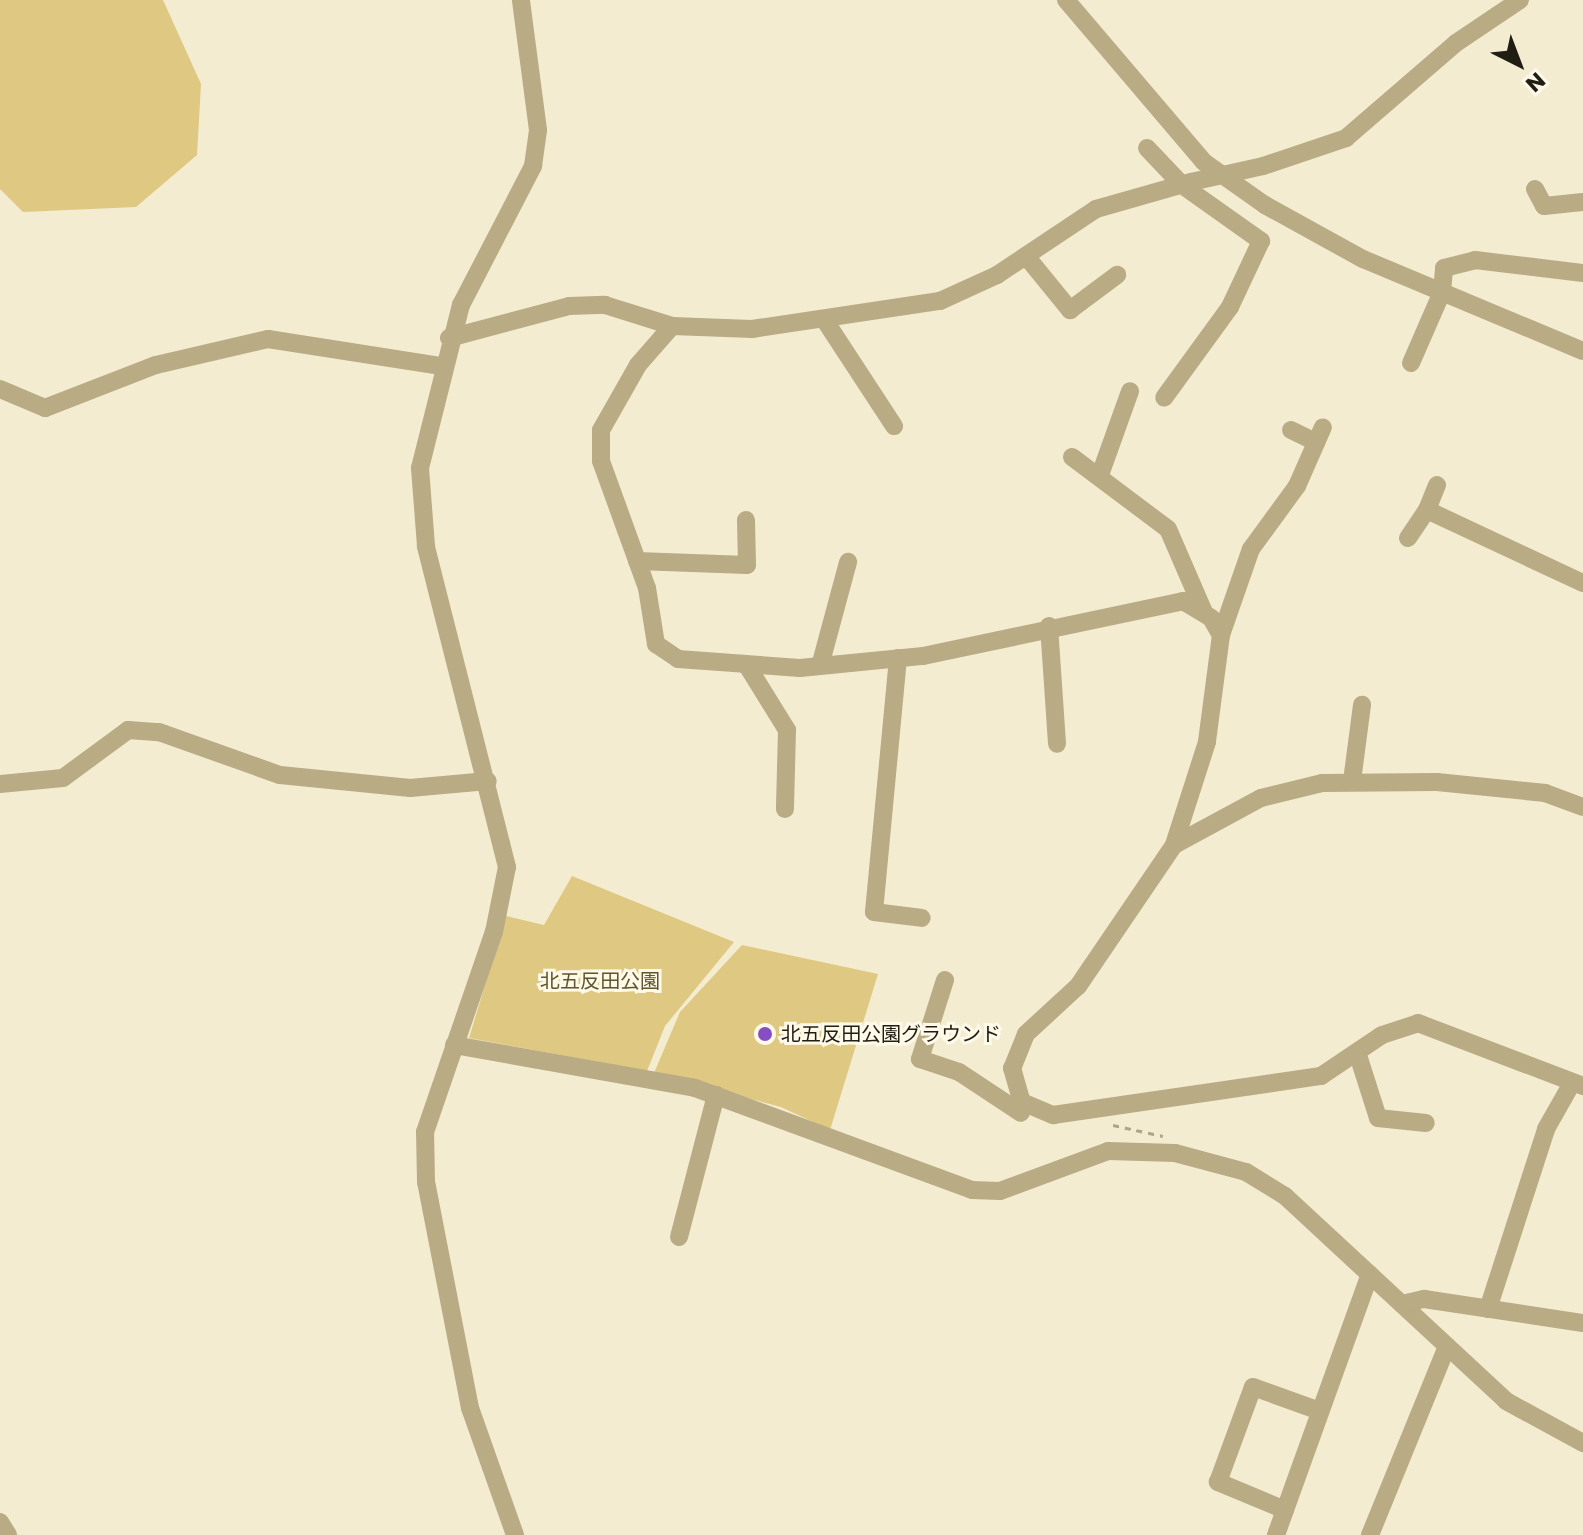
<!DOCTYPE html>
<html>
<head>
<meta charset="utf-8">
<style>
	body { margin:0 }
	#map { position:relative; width:1583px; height:1535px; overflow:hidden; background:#f4ecd1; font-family:Poppins,"Noto Sans JP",sans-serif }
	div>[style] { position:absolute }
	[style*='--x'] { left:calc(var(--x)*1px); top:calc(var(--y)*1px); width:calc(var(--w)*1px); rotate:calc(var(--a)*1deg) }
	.green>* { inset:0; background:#dfc881 }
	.path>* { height:3px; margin-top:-1.5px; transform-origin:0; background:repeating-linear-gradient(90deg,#aba590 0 6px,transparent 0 12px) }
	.minor>* { height:18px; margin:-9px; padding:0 9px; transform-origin:9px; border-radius:9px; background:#b9ab83 }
	.minor-bridge>* { height:18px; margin:-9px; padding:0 9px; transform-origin:9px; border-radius:9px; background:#b9ab83 }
	.dots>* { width:22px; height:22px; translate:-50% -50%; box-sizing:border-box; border:4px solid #fef9e9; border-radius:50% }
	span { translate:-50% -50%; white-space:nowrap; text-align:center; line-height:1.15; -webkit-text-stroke:6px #fef9e9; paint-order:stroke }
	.park-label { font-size:20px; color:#62552a }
	.poi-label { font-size:20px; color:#201d13 }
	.left { translate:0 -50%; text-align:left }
	.north { position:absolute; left:1479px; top:24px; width:80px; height:80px; -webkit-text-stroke:6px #fef9e9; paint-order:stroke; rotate:138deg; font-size:22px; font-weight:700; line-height:32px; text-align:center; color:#201d13 }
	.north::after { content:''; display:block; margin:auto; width:28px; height:36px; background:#201d13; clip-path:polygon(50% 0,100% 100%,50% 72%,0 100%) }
</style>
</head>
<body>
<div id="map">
	<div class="green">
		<div style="clip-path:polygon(0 0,163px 0,201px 84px,197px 155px,136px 207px,23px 212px,0 189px)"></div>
		<div style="clip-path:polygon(572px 876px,734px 942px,665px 1026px,647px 1071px,469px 1038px,506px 916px,544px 925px)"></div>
		<div style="clip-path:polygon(742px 945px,878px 974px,830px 1130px,781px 1107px,654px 1073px,680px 1012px)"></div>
	</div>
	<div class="path">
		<div style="--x:1113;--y:1125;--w:51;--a:12.4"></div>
	</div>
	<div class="minor">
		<div style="--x:1066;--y:0;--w:213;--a:49.6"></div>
		<div style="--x:1204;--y:162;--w:75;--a:35.2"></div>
		<div style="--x:1265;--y:205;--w:112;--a:28.9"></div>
		<div style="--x:1363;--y:259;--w:238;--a:22.7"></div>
		<div style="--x:1147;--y:148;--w:51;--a:46.6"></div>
		<div style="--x:1182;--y:185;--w:97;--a:35.3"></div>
		<div style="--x:1261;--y:241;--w:73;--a:115.2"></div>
		<div style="--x:1230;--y:307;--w:112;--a:126"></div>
		<div style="--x:1263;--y:166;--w:88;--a:-18.6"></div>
		<div style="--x:1346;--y:138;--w:145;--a:-40.8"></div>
		<div style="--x:1456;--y:43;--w:77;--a:-33.9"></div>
		<div style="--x:1535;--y:189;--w:19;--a:62"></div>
		<div style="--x:1544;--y:206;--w:39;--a:-6"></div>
		<div style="--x:1026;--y:256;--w:70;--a:50.8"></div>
		<div style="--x:1070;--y:310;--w:59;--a:-36.7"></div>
		<div style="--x:824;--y:319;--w:128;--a:56.8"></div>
		<div style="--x:672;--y:326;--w:52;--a:131.1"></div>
		<div style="--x:638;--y:365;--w:75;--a:119.6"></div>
		<div style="--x:601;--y:430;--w:31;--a:90"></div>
		<div style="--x:601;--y:461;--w:135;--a:70.1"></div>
		<div style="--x:647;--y:588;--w:57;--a:80.9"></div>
		<div style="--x:656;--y:644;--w:27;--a:34"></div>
		<div style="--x:678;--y:659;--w:122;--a:4.2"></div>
		<div style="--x:800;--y:668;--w:124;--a:-5.6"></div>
		<div style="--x:923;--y:656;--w:266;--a:-11.9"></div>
		<div style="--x:1183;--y:601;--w:33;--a:31"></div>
		<div style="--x:1211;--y:618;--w:20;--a:60"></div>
		<div style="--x:1221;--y:635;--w:108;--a:97.5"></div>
		<div style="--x:1207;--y:742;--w:108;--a:107.8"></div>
		<div style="--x:1174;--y:845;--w:171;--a:124.2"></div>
		<div style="--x:1078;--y:986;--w:71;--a:137.3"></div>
		<div style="--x:1026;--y:1034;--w:37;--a:112"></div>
		<div style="--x:1012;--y:1068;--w:35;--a:74"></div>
		<div style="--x:1022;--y:1102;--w:34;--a:23"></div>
		<div style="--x:1053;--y:1115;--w:271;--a:-8.3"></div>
		<div style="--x:1321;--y:1076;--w:73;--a:-33.9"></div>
		<div style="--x:1382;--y:1035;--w:38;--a:-18"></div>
		<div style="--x:1418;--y:1023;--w:177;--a:20.9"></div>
		<div style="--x:449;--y:338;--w:124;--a:-14.9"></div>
		<div style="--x:569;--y:306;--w:36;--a:-2"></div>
		<div style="--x:605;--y:305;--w:70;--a:17.4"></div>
		<div style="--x:672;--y:326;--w:80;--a:2.1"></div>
		<div style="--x:752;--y:329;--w:190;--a:-8.5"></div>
		<div style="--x:940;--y:301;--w:63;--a:-24.5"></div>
		<div style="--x:997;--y:275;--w:119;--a:-33.7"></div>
		<div style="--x:1096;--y:209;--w:99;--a:-15.9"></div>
		<div style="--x:1411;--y:363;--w:77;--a:-66.4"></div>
		<div style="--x:1442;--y:292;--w:24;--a:-85"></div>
		<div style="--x:1444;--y:268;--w:32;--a:-14"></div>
		<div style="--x:1475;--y:260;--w:109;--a:6.9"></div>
		<div style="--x:0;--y:389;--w:49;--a:22.9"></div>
		<div style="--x:45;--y:408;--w:119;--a:-21.2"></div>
		<div style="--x:156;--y:365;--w:115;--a:-13.1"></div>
		<div style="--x:268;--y:339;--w:174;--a:8.9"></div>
		<div style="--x:1291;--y:430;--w:28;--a:26"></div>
		<div style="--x:1072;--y:457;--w:120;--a:36.9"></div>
		<div style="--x:1168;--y:529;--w:90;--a:66.6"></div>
		<div style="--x:1100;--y:475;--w:89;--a:-70.3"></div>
		<div style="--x:1437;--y:485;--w:27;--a:112"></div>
		<div style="--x:1427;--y:510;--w:172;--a:25.1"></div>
		<div style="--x:1408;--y:538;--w:34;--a:-56"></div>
		<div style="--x:637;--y:561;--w:110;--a:2.1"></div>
		<div style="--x:747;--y:565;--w:45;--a:-91.3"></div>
		<div style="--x:1049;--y:626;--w:118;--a:86.1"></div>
		<div style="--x:1221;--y:635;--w:91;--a:-70.8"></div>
		<div style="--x:1251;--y:549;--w:78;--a:-53.9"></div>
		<div style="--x:1297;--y:486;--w:64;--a:-66.2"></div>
		<div style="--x:898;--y:658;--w:255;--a:95.4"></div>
		<div style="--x:874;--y:912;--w:48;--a:7.1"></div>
		<div style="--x:820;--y:666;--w:108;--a:-74.9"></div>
		<div style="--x:748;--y:667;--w:74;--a:58.2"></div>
		<div style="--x:787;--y:730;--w:79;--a:91.5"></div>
		<div style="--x:1352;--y:781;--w:77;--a:-82.5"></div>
		<div style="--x:0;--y:784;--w:63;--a:-5.4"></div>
		<div style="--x:63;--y:778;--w:81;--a:-36.4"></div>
		<div style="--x:128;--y:730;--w:31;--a:4"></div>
		<div style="--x:159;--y:732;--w:128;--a:19.6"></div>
		<div style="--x:280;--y:775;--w:131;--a:5.7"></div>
		<div style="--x:410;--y:788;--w:78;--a:-5.1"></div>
		<div style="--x:1174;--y:845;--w:99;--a:-28.4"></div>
		<div style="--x:1261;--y:798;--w:63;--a:-13.8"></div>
		<div style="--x:1322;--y:783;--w:115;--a:-0.5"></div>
		<div style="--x:1437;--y:782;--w:109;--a:5.8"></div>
		<div style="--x:1545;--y:793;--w:40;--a:20.2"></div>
		<div style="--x:945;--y:980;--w:83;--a:107.6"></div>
		<div style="--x:920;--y:1059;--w:41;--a:18.4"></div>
		<div style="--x:959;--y:1072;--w:74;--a:33.5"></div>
		<div style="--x:454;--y:1045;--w:245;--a:10.1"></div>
		<div style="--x:695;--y:1088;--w:295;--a:20.2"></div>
		<div style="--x:972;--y:1190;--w:28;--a:2"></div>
		<div style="--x:1000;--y:1191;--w:115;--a:-20.3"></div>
		<div style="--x:1108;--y:1151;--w:67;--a:1.7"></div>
		<div style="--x:1175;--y:1153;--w:73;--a:15"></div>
		<div style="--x:1246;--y:1172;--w:46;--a:31.6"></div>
		<div style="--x:1285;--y:1196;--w:301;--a:42.8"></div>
		<div style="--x:1506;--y:1401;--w:88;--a:28.6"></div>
		<div style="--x:1357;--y:1052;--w:69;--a:72.3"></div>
		<div style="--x:1378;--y:1118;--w:48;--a:5.9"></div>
		<div style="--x:679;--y:1237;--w:147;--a:-75.4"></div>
		<div style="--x:1402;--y:1304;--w:23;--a:-13"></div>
		<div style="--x:1424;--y:1299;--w:161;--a:8.6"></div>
		<div style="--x:1488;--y:1309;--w:189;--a:-72.1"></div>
		<div style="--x:1546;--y:1129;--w:53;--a:-60.5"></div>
		<div style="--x:1285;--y:1510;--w:73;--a:-157.3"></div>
		<div style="--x:1218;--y:1482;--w:101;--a:-69.8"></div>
		<div style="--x:1253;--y:1387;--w:71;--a:19.7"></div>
		<div style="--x:0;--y:1522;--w:15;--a:58"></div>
		<div style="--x:515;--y:1535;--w:135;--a:-109.5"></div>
		<div style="--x:470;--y:1408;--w:230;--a:-101"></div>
		<div style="--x:426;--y:1182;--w:50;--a:-91.1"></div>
		<div style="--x:425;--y:1132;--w:212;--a:-71"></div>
		<div style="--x:494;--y:932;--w:66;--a:-78.7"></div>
		<div style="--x:507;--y:867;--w:331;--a:-104.2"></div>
		<div style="--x:426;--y:546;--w:78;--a:-94.4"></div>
		<div style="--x:420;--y:468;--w:168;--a:-75.9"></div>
		<div style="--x:461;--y:305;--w:157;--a:-62.6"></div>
		<div style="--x:533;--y:166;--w:36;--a:-82"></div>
		<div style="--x:538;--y:130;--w:131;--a:-97.5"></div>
		<div style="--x:1276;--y:1535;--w:277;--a:-70.2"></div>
		<div style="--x:1370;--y:1535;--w:204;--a:-67.8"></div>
	</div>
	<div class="minor-bridge">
		<div style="--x:1191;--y:182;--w:74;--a:-12.5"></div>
	</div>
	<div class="dots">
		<div style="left:765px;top:1034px;background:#854ec5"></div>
	</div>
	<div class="park-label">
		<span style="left:600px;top:981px">北五反田公園</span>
	</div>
	<div class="poi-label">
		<span class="left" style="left:781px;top:1034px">北五反田公園グラウンド</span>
	</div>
	<div class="north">N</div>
</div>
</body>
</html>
